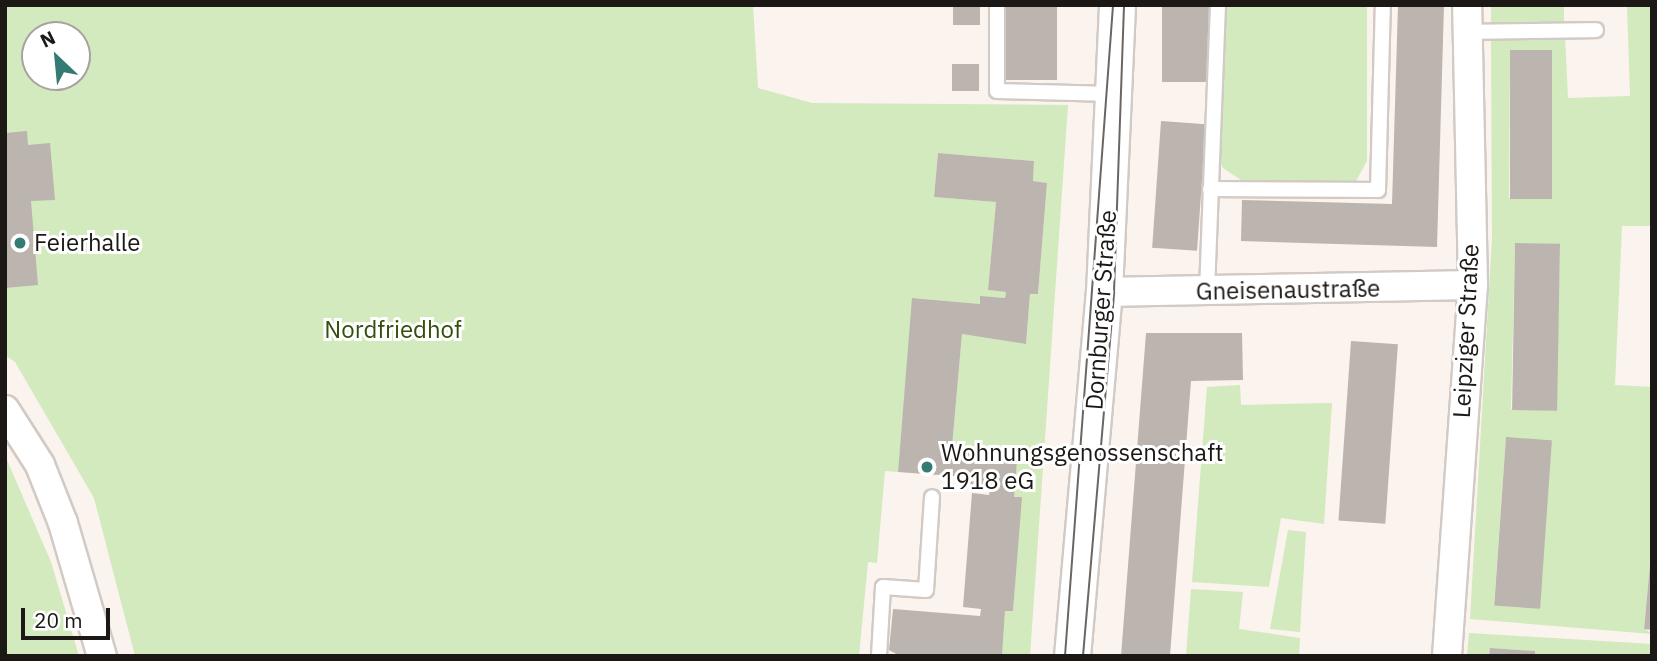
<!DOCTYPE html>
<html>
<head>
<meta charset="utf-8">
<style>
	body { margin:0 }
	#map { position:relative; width:1657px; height:661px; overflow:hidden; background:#faf3ee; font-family:"IBM Plex Sans",sans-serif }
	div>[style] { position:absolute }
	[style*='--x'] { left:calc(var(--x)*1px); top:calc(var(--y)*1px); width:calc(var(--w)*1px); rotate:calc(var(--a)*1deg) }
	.green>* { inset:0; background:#d3e9be; transform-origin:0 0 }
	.building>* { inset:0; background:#bbb4af; transform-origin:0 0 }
	.roads { filter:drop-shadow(2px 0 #d1cac5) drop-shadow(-2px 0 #d1cac5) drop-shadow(0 2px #d1cac5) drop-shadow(0 -2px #d1cac5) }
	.service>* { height:14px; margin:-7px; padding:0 7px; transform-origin:7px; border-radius:7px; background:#fff }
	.minor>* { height:28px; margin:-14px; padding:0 14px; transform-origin:14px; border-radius:14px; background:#fff }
	.tertiary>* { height:35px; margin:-17.5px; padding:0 17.5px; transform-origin:17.5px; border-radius:17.5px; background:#fff }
	.tram>* { height:2px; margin:-1px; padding:0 1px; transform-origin:1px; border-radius:1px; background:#6a6663 }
	.dots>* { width:19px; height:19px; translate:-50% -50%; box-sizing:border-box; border:4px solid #fff; border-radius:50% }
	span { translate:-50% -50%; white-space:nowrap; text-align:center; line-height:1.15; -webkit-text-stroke:6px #fff; paint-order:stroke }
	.poi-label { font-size:24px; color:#1b1816 }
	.left { translate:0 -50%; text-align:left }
	.street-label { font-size:24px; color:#1b1816 }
	.park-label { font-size:24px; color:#344e0d }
	.frame { position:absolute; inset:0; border:7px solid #1b1816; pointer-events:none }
	.north { position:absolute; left:21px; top:21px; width:70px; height:70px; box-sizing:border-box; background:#fff; border:2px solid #a4a3a2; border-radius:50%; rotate:334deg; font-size:19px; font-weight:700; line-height:28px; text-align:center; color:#1b1816 }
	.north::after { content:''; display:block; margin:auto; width:24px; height:32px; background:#347b74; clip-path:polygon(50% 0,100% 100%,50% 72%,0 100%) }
	.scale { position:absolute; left:21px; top:608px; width:89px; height:32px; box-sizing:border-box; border:4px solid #1b1816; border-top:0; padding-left:9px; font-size:21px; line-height:24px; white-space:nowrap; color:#1b1816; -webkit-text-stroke:5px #fff; paint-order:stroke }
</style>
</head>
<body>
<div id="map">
	<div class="green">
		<div style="clip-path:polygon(evenodd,5px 5px,753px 5px,758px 88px,812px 103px,1068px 105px,1030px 656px,1002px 656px,1005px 611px,1013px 611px,1021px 497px,1014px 497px,1017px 448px,952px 447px,962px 334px,1026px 344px,1030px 294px,1038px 294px,1047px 183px,1033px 181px,1034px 161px,938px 153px,934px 197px,996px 202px,988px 290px,1006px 292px,1005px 298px,980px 297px,980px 304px,913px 298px,898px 472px,885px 471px,877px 563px,868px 562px,859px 656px,135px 656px,94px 498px,15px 362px,5px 355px,5px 5px,35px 35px,77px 35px,77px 77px,35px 77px,35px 35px)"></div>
		<div style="clip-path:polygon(1222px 5px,1367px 5px,1367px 161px,1356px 181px,1247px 184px,1223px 168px,1219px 160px)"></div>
		<div style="left:1491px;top:5px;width:73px;height:21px"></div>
		<div style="clip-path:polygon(evenodd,1627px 5px,1652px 5px,1652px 226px,1622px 226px,1615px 385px,1652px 387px,1652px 546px,1644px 628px,1652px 634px,1470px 619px,1492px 238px,1491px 37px,1565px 37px,1568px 98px,1630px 96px,1627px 5px,1510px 50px,1552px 50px,1551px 199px,1509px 198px,1510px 50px,1627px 5px,1515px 244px,1560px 245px,1556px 410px,1511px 409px,1515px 244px,1627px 5px,1506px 438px,1552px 440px,1494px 605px,1497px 563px,1506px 438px)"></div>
		<div style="clip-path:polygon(1240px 385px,1241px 405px,1332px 403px,1324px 524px,1281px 518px,1269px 587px,1192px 582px,1207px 387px)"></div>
		<div style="clip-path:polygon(7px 460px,51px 562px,79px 656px,5px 656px)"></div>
		<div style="clip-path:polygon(1288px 530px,1306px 532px,1300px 632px,1270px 629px)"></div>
		<div style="clip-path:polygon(1191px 589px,1243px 592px,1239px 629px,1300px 638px,1299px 656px,1186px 656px)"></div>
		<div style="clip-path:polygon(1469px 633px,1652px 644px,1652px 656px,1535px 656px,1535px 651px,1490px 648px,1489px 656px,1467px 656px)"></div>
	</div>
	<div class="building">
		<div style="left:953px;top:5px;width:27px;height:20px"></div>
		<div style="left:1005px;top:5px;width:52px;height:75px"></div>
		<div style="left:1162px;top:5px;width:49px;height:77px"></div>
		<div style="clip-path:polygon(1398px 5px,1444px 5px,1437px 247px,1241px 241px,1242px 200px,1392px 204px)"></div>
		<div style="left:1510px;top:50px;width:42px;height:149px"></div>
		<div style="left:979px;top:64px;width:27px;height:27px;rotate:90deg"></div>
		<div style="left:1161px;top:121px;width:45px;height:127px;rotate:4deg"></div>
		<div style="clip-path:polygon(27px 131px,28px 145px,50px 143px,55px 200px,31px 201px,38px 285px,5px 288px,5px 133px)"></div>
		<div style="clip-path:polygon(938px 153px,1034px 161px,1033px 181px,1047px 183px,1038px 294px,1030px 294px,1026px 344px,962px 334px,952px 447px,1018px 448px,1014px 497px,1022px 497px,1013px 611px,1005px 611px,1002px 656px,900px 656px,889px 650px,893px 609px,980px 616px,981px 609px,963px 607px,972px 493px,989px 495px,990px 489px,965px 486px,966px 477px,898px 472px,912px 298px,980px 304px,980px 296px,1005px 298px,1006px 292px,988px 290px,996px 202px,934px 197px)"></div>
		<div style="left:1515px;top:243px;width:45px;height:167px;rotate:1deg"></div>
		<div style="clip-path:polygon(1146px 333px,1242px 333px,1243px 380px,1191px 381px,1170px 656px,1121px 656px)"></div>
		<div style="left:1351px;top:341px;width:47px;height:180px;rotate:4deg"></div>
		<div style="left:1506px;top:437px;width:46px;height:169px;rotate:4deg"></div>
		<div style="clip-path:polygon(1650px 565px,1652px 565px,1652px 630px,1644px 629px)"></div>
		<div style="clip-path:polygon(1490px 648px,1535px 651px,1535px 656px,1489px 656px)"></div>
	</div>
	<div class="roads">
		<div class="service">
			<div style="--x:997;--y:5;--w:86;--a:90"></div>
			<div style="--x:997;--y:91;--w:116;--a:1.5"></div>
			<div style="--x:1468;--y:32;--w:128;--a:-0.9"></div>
			<div style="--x:1210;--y:189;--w:168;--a:0.3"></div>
			<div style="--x:1378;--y:190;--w:185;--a:-88.5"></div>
			<div style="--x:1207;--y:291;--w:286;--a:-87.8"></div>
			<div style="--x:879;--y:656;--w:69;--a:-86.7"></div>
			<div style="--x:883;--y:587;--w:43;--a:4"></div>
			<div style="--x:926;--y:590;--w:93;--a:-86.3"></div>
		</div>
		<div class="minor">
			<div style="--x:1104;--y:292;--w:369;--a:-1.1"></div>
			<div style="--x:5;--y:410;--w:65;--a:57.5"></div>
			<div style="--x:40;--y:465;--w:62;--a:68.4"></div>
			<div style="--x:63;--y:523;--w:139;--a:73.7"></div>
			<div style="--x:1447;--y:656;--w:372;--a:-86"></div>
			<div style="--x:1473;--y:285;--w:280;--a:-91.2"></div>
		</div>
		<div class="tertiary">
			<div style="--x:1072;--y:656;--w:365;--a:-85"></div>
			<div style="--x:1104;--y:292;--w:287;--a:-87.4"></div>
		</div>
	</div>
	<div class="tram">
		<div style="--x:1065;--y:656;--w:653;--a:-85.78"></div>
		<div style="--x:1083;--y:656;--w:365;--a:-85.1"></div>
		<div style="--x:1114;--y:292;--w:287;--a:-88"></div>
	</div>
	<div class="dots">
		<div style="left:20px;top:243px;background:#347b74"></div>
		<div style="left:927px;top:467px;background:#347b74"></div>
	</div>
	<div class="poi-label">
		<span class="left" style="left:34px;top:243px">Feierhalle</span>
		<span class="left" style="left:941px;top:467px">Wohnungsgenossenschaft<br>1918 eG</span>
	</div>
	<div class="street-label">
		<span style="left:1288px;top:290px;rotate:-1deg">Gneisenaustraße</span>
		<span style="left:1101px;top:310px;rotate:-86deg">Dornburger Straße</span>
		<span style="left:1466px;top:331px;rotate:-87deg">Leipziger Straße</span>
	</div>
	<div class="park-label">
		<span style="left:393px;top:330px">Nordfriedhof</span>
	</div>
	<div class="frame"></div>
	<div class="north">N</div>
	<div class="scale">20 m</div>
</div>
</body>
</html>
